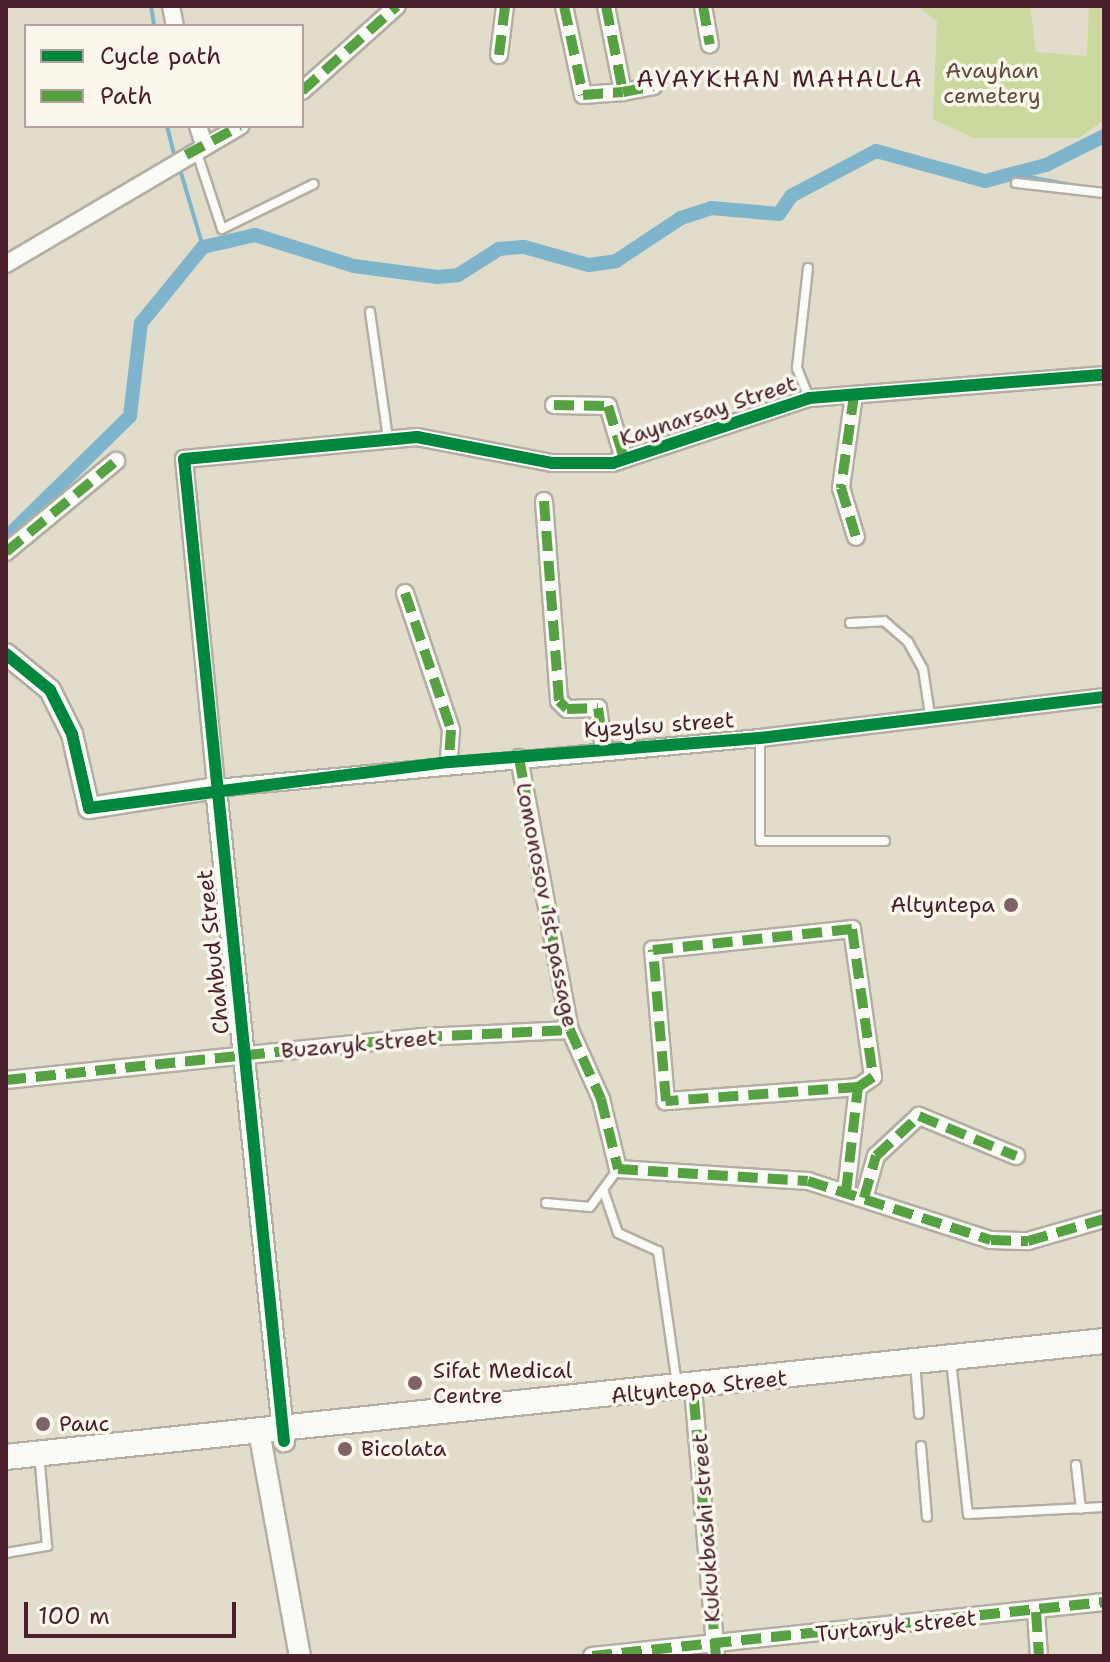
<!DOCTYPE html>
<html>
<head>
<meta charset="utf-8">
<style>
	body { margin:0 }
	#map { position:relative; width:1110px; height:1662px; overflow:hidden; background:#e1ddca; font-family:"Shantell Sans",sans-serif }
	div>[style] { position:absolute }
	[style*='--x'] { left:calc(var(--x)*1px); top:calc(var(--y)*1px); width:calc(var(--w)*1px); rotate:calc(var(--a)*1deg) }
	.green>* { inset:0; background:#cbd99e }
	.stream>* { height:4px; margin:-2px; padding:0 2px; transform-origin:2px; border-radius:2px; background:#7eb5cd }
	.canal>* { height:14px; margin:-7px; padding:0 7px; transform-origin:7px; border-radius:7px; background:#7eb5cd }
	.roads { filter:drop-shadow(2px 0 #b3ada2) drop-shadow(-2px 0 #b3ada2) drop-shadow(0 2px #b3ada2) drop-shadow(0 -2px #b3ada2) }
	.service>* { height:8px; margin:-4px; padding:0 4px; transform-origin:4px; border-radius:4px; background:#fafaf7 }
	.minor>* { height:16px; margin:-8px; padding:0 8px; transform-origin:8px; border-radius:8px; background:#fafaf7 }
	.tertiary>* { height:20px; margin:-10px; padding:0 10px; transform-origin:10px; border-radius:10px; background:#fafaf7 }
	.secondary>* { height:24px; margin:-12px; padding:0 12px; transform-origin:12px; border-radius:12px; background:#fafaf7 }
	.quiet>* { height:10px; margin-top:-5px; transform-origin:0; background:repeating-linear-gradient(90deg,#56a243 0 20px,transparent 0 30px) }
	.cycleway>* { height:12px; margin:-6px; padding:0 6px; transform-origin:6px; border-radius:6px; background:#00873e }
	.dots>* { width:22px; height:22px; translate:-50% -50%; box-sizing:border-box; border:4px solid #fbf7ec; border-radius:50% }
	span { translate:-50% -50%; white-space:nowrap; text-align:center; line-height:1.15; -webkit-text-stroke:7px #fbf7ec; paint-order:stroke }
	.park-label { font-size:22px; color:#664c3f }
	.street-label { font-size:22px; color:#4a1f2b }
	.poi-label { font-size:22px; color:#4a1f2b }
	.right { translate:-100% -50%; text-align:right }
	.left { translate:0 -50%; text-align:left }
	.neighbourhood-label { font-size:24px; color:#4a1f2b; letter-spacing:2px }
	.frame { position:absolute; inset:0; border:8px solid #4a1f2b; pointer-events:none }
	.legend { position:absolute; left:24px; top:24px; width:280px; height:104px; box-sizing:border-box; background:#fbf7ec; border:2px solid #b4a19f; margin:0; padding:10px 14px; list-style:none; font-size:24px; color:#4a1f2b }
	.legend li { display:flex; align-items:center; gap:16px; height:40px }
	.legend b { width:40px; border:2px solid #b4a19f }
	.scale { position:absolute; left:24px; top:1602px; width:212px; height:36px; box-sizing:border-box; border:4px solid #4a1f2b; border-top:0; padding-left:10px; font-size:24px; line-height:28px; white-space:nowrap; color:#4a1f2b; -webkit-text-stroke:6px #fbf7ec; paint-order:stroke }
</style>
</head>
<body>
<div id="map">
	<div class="green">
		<div style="clip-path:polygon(917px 6px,1030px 6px,1036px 52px,1087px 56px,1089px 6px,1104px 6px,1104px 120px,1079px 138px,974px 138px,933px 119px,937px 21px)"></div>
	</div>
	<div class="stream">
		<div style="--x:151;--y:6;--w:20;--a:81"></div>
		<div style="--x:167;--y:126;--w:33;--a:76"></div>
		<div style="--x:179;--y:166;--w:84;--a:73.5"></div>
		<div style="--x:1013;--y:174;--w:65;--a:10.6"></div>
	</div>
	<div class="canal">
		<div style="--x:6;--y:538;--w:174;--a:-44.5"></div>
		<div style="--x:130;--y:416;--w:94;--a:-83.3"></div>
		<div style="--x:141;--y:323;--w:98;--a:-50.8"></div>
		<div style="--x:203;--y:247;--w:53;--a:-13"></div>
		<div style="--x:255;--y:235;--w:104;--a:17.4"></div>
		<div style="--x:354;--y:266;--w:84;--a:7.5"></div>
		<div style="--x:437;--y:277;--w:21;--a:-5"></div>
		<div style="--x:458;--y:275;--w:49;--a:-32.4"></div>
		<div style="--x:499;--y:249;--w:25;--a:-5"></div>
		<div style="--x:524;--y:247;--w:67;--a:15.5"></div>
		<div style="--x:589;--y:265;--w:27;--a:-8"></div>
		<div style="--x:616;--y:261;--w:78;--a:-33.5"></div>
		<div style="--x:681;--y:218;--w:32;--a:-18"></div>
		<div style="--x:711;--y:208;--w:68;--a:5"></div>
		<div style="--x:779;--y:214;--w:22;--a:-56"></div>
		<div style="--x:791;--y:196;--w:96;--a:-27.9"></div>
		<div style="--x:876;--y:151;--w:113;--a:15.4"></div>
		<div style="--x:985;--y:181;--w:63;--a:-14.7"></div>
		<div style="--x:1046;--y:165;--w:65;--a:-26.6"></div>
	</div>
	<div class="roads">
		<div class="service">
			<div style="--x:196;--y:150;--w:83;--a:71.8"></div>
			<div style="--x:222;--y:229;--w:102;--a:-26.1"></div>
			<div style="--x:1016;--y:183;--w:89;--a:6.5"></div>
			<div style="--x:808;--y:268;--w:101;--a:96.3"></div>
			<div style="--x:797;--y:368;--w:31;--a:68"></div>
			<div style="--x:370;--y:312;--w:128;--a:81.9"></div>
			<div style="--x:850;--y:623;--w:34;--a:-3"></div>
			<div style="--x:884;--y:621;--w:32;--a:41"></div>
			<div style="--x:908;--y:642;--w:31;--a:61"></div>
			<div style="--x:923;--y:669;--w:47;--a:81.3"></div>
			<div style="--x:760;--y:738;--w:103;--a:90"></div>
			<div style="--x:760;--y:841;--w:125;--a:0"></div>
			<div style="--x:604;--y:1192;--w:43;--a:71.1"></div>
			<div style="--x:618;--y:1233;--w:44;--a:24.2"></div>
			<div style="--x:658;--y:1251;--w:135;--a:81.9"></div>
			<div style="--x:546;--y:1203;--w:44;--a:5.2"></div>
			<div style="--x:590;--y:1207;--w:47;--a:-53.6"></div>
			<div style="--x:952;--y:1370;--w:145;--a:83.7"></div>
			<div style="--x:968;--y:1514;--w:136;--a:-2.9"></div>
			<div style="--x:916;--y:1374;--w:40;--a:85.7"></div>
			<div style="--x:921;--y:1446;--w:71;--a:85.2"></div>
			<div style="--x:1076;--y:1465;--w:44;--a:83.5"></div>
			<div style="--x:6;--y:1553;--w:42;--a:-9.7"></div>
			<div style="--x:47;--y:1546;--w:81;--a:-94.9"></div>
		</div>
		<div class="minor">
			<div style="--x:171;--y:6;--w:20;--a:79"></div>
			<div style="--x:564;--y:6;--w:91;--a:77.9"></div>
			<div style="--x:583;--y:95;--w:40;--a:-4.3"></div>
			<div style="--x:606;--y:6;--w:88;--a:78.8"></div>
			<div style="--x:623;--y:92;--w:31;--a:-11"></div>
			<div style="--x:703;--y:6;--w:39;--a:80"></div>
			<div style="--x:499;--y:55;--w:49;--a:-83"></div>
			<div style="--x:302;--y:91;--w:127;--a:-41.8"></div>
			<div style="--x:198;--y:126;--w:20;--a:72"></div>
			<div style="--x:6;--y:264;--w:272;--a:-30.5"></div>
			<div style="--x:1104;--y:375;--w:296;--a:175.5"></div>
			<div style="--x:809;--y:398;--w:206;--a:161.7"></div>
			<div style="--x:613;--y:463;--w:61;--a:180"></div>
			<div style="--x:552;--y:463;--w:137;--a:-169.1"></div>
			<div style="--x:417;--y:437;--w:234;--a:174.6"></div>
			<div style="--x:184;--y:459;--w:331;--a:84.4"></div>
			<div style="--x:216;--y:788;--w:546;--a:-5.25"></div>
			<div style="--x:760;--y:738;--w:346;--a:-6.8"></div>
			<div style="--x:854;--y:395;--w:94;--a:98"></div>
			<div style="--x:841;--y:488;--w:51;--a:73"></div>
			<div style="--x:554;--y:405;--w:54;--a:1.1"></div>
			<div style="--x:608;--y:406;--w:55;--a:73.2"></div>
			<div style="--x:544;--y:501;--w:201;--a:85.7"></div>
			<div style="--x:559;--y:701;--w:11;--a:45"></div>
			<div style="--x:567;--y:709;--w:31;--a:-2"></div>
			<div style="--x:598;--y:708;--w:41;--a:81.7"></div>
			<div style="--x:6;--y:552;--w:143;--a:-39.6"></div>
			<div style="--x:405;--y:593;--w:145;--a:71.4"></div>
			<div style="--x:451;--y:730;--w:32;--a:94"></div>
			<div style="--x:519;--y:758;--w:277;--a:79.4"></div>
			<div style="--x:570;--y:1030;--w:76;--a:65.8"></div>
			<div style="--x:601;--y:1099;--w:72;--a:76.3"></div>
			<div style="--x:618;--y:1169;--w:190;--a:3.6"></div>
			<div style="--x:808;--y:1181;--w:192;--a:17.9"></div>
			<div style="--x:991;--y:1240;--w:37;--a:2"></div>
			<div style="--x:1028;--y:1241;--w:79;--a:-16.1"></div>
			<div style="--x:6;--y:1080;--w:418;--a:-5.9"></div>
			<div style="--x:422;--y:1037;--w:148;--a:-2.7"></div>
			<div style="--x:846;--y:1192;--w:106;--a:-83.5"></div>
			<div style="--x:858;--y:1087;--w:193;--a:175.8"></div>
			<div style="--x:666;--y:1101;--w:152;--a:-94.9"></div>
			<div style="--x:653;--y:950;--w:200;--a:-6"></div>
			<div style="--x:852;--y:929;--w:149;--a:81.9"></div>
			<div style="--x:873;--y:1077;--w:18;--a:146"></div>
			<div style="--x:864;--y:1198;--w:44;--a:-74.1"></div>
			<div style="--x:876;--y:1156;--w:59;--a:-42.9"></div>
			<div style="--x:919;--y:1116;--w:105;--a:22.4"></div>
			<div style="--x:694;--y:1400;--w:257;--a:85.1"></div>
			<div style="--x:1036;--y:1612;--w:44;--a:86.1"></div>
			<div style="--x:592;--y:1656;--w:515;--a:-6.02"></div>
		</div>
		<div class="tertiary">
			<div style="--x:6;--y:654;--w:57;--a:39.3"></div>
			<div style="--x:50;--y:690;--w:49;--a:63.4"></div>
			<div style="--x:72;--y:734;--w:76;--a:77.1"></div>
			<div style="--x:89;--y:808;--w:129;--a:-8.9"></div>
			<div style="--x:216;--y:788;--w:657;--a:84.05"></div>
			<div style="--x:259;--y:1431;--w:229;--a:79.7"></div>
		</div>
		<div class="secondary">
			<div style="--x:6;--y:1457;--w:1104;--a:-6.03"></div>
		</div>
	</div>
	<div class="quiet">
		<div style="--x:564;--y:6;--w:91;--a:77.9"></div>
		<div style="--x:583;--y:95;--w:40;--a:-4.3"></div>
		<div style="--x:606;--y:6;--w:88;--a:78.8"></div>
		<div style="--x:623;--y:92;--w:31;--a:-11"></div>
		<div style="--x:703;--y:6;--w:39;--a:80"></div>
		<div style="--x:499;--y:55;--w:49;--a:-83"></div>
		<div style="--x:302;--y:91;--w:127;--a:-41.8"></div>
		<div style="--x:186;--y:155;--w:61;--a:-28.2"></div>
		<div style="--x:854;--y:395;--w:94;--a:98"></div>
		<div style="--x:841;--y:488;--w:51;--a:73"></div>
		<div style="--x:554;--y:405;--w:54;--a:1.1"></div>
		<div style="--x:608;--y:406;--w:55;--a:73.2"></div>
		<div style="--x:544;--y:501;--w:201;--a:85.7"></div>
		<div style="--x:559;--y:701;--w:11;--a:45"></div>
		<div style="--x:567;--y:709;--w:31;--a:-2"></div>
		<div style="--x:598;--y:708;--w:41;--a:81.7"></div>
		<div style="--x:6;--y:552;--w:143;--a:-39.6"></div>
		<div style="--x:405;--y:593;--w:145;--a:71.4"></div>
		<div style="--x:451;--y:730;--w:32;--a:94"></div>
		<div style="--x:519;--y:758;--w:277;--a:79.4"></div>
		<div style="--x:570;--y:1030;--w:76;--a:65.8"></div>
		<div style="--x:601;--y:1099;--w:72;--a:76.3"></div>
		<div style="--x:618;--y:1169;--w:190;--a:3.6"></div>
		<div style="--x:808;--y:1181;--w:192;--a:17.9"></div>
		<div style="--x:991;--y:1240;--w:37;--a:2"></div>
		<div style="--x:1028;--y:1241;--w:79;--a:-16.1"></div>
		<div style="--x:6;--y:1080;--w:418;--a:-5.9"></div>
		<div style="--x:422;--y:1037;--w:148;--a:-2.7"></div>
		<div style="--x:846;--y:1192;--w:106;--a:-83.5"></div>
		<div style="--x:858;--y:1087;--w:193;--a:175.8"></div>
		<div style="--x:666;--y:1101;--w:152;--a:-94.9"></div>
		<div style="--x:653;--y:950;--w:200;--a:-6"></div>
		<div style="--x:852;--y:929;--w:149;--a:81.9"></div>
		<div style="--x:873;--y:1077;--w:18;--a:146"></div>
		<div style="--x:864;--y:1198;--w:44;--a:-74.1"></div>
		<div style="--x:876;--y:1156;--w:59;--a:-42.9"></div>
		<div style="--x:919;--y:1116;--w:105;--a:22.4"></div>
		<div style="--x:694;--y:1400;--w:257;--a:85.1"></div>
		<div style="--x:1036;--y:1612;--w:44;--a:86.1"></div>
		<div style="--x:592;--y:1656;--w:515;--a:-6.02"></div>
	</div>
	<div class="cycleway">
		<div style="--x:6;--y:654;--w:57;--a:39.3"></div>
		<div style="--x:50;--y:690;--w:49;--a:63.4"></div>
		<div style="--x:72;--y:734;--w:76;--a:77.1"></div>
		<div style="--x:89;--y:808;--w:363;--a:-7.3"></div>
		<div style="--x:449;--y:762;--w:312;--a:-4.4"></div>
		<div style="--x:760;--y:738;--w:346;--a:-6.8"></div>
		<div style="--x:284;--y:1441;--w:987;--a:-95.81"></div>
		<div style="--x:184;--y:459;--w:234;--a:-5.4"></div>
		<div style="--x:417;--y:437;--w:137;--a:10.9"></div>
		<div style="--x:552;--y:463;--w:61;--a:0"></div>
		<div style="--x:613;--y:463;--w:206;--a:-18.3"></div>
		<div style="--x:809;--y:398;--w:296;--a:-4.5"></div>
	</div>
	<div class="dots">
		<div style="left:1011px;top:905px;background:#7f6263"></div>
		<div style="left:415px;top:1383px;background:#7f6263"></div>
		<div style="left:43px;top:1424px;background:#7f6263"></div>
		<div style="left:345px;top:1449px;background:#7f6263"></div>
	</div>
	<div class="park-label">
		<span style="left:992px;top:83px">Avayhan<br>cemetery</span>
	</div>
	<div class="street-label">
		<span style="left:708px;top:411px;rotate:-18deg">Kaynarsay Street</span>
		<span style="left:659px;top:725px;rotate:-4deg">Kyzylsu street</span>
		<span style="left:547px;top:905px;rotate:79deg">Lomonosov 1st passage</span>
		<span style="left:213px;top:952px;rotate:-96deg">Chahbud Street</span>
		<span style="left:359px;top:1044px;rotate:-5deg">Buzaryk street</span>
		<span style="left:699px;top:1387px;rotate:-6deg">Altyntepa Street</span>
		<span style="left:706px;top:1528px;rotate:-94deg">Kukukbashi street</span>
		<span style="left:896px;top:1626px;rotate:-6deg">Turtaryk street</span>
	</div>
	<div class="poi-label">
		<span class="right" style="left:995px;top:905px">Altyntepa</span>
		<span class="left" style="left:433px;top:1383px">Sifat Medical<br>Centre</span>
		<span class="left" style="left:59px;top:1424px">Раис</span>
		<span class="left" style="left:361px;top:1449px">Bicolata</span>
	</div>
	<div class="neighbourhood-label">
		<span style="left:780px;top:80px">AVAYKHAN MAHALLA</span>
	</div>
	<div class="frame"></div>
	<ul class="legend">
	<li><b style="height:10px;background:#00873e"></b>Cycle path</li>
	<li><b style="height:10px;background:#56a243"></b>Path</li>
	</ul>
	<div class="scale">100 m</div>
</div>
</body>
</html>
